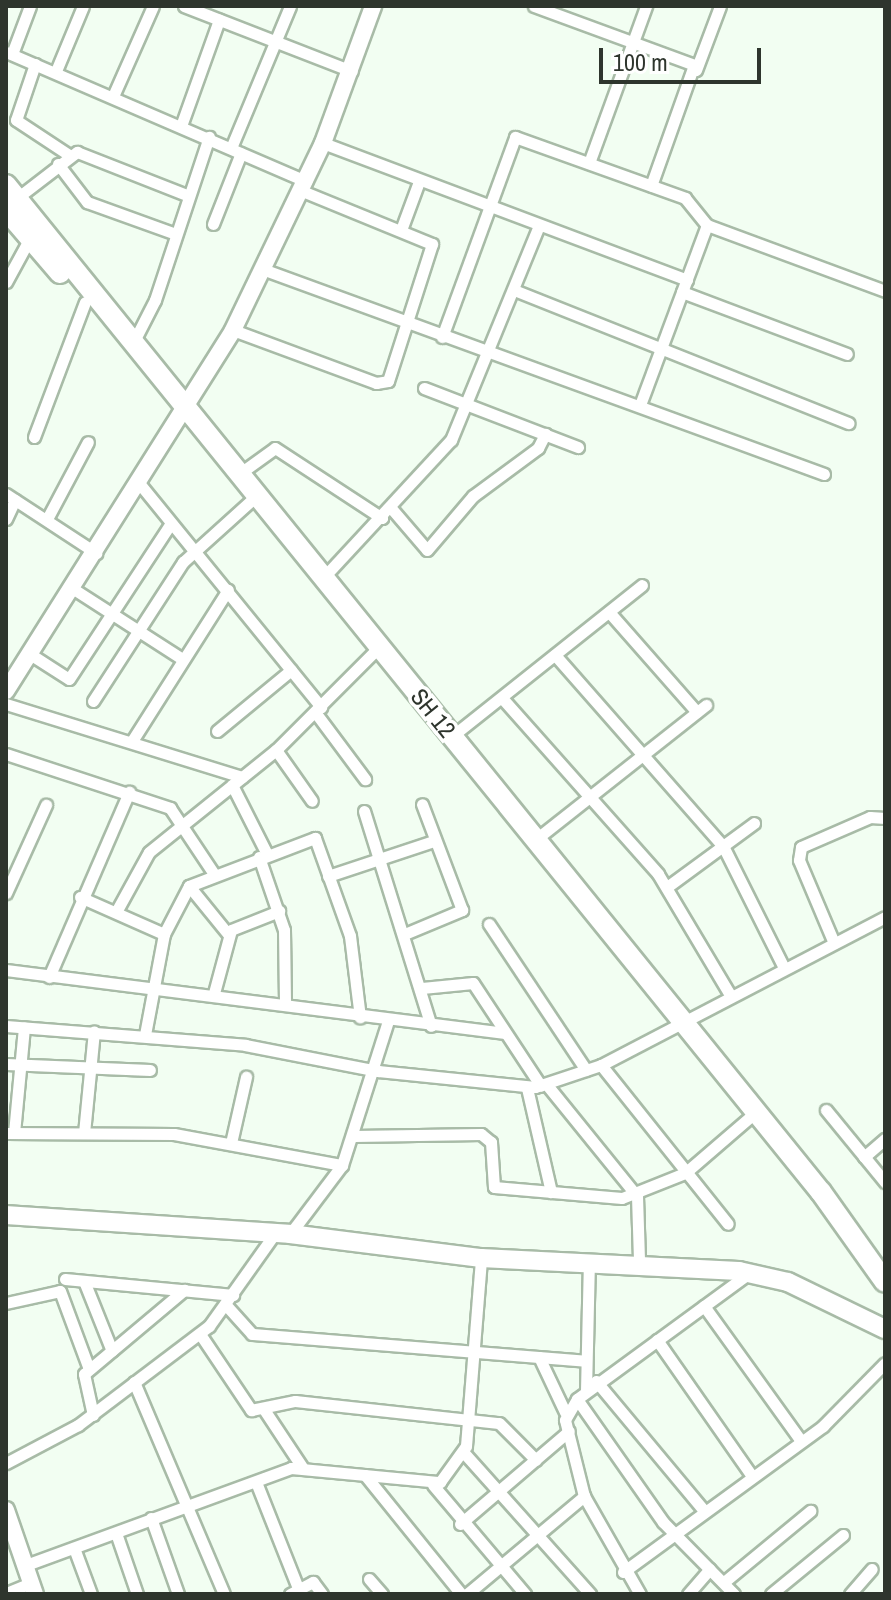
<!DOCTYPE html>
<html>
<head>
<meta charset="utf-8">
<style>
	body { margin:0 }
	#map { position:relative; width:891px; height:1600px; overflow:hidden; background:#f2fef2; font-family:"Archivo Narrow",sans-serif }
	div>[style] { position:absolute }
	[style*='--x'] { left:calc(var(--x)*1px); top:calc(var(--y)*1px); width:calc(var(--w)*1px); rotate:calc(var(--a)*1deg) }
	.roads { filter:drop-shadow(2px 0 #a8bba7) drop-shadow(-2px 0 #a8bba7) drop-shadow(0 2px #a8bba7) drop-shadow(0 -2px #a8bba7) }
	.street>* { height:11px; margin:-5.5px; padding:0 5.5px; transform-origin:5.5px; border-radius:5.5px; background:#fff }
	.secondary>* { height:16px; margin:-8px; padding:0 8px; transform-origin:8px; border-radius:8px; background:#fff }
	.primary>* { height:18px; margin:-9px; padding:0 9px; transform-origin:9px; border-radius:9px; background:#fff }
	.highway>* { height:20px; margin:-10px; padding:0 10px; transform-origin:10px; border-radius:10px; background:#fff }
	span { translate:-50% -50%; white-space:nowrap; text-align:center; line-height:1.15; -webkit-text-stroke:7px #fff; paint-order:stroke }
	.street-label { font-size:24px; color:#2e352d }
	.frame { position:absolute; inset:0; border:8px solid #2e352d; pointer-events:none }
	.scale { position:absolute; left:599px; top:48px; width:162px; height:36px; box-sizing:border-box; border:4px solid #2e352d; border-top:0; padding-left:10px; font-size:24px; line-height:28px; white-space:nowrap; color:#2e352d; -webkit-text-stroke:6px #fff; paint-order:stroke }
</style>
</head>
<body>
<div id="map">
	<div class="roads">
		<div class="street">
			<div style="--x:184;--y:6;--w:180;--a:21.2"></div>
			<div style="--x:534;--y:6;--w:171;--a:20.2"></div>
			<div style="--x:694;--y:65;--w:128;--a:109.6"></div>
			<div style="--x:6;--y:52;--w:327;--a:23.3"></div>
			<div style="--x:12;--y:54;--w:51;--a:-69.4"></div>
			<div style="--x:35;--y:64;--w:59;--a:108.7"></div>
			<div style="--x:16;--y:120;--w:64;--a:33.4"></div>
			<div style="--x:696;--y:70;--w:68;--a:-69.4"></div>
			<div style="--x:56;--y:71;--w:70;--a:-67.4"></div>
			<div style="--x:114;--y:94;--w:96;--a:-66.1"></div>
			<div style="--x:181;--y:126;--w:113;--a:-70.3"></div>
			<div style="--x:323;--y:143;--w:389;--a:20.6"></div>
			<div style="--x:231;--y:148;--w:154;--a:-67.4"></div>
			<div style="--x:589;--y:163;--w:167;--a:-70"></div>
			<div style="--x:58;--y:164;--w:48;--a:52.7"></div>
			<div style="--x:87;--y:202;--w:91;--a:19.8"></div>
			<div style="--x:17;--y:198;--w:76;--a:-37.5"></div>
			<div style="--x:77;--y:152;--w:118;--a:21.4"></div>
			<div style="--x:213;--y:224;--w:76;--a:-68.5"></div>
			<div style="--x:401;--y:230;--w:49;--a:-69.7"></div>
			<div style="--x:265;--y:270;--w:595;--a:20.05"></div>
			<div style="--x:6;--y:282;--w:50;--a:-61.4"></div>
			<div style="--x:514;--y:290;--w:360;--a:21.7"></div>
			<div style="--x:682;--y:292;--w:176;--a:20.6"></div>
			<div style="--x:233;--y:330;--w:153;--a:20.3"></div>
			<div style="--x:376;--y:383;--w:12;--a:-9"></div>
			<div style="--x:388;--y:381;--w:144;--a:-72.2"></div>
			<div style="--x:432;--y:244;--w:140;--a:-157.8"></div>
			<div style="--x:442;--y:337;--w:213;--a:-69.9"></div>
			<div style="--x:515;--y:137;--w:181;--a:19.7"></div>
			<div style="--x:685;--y:198;--w:35;--a:51"></div>
			<div style="--x:707;--y:225;--w:190;--a:20.3"></div>
			<div style="--x:133;--y:343;--w:48;--a:-62.9"></div>
			<div style="--x:155;--y:300;--w:172;--a:-71.7"></div>
			<div style="--x:424;--y:388;--w:165;--a:21"></div>
			<div style="--x:640;--y:405;--w:192;--a:-69.6"></div>
			<div style="--x:34;--y:437;--w:144;--a:-69.3"></div>
			<div style="--x:239;--y:474;--w:44;--a:-35.8"></div>
			<div style="--x:275;--y:448;--w:128;--a:33.2"></div>
			<div style="--x:139;--y:483;--w:289;--a:50.9"></div>
			<div style="--x:6;--y:494;--w:108;--a:33.2"></div>
			<div style="--x:391;--y:508;--w:55;--a:49.4"></div>
			<div style="--x:427;--y:550;--w:71;--a:-49.6"></div>
			<div style="--x:473;--y:496;--w:81;--a:-36.4"></div>
			<div style="--x:538;--y:448;--w:16;--a:-63"></div>
			<div style="--x:6;--y:519;--w:21;--a:-65"></div>
			<div style="--x:47;--y:519;--w:87;--a:-62"></div>
			<div style="--x:323;--y:578;--w:188;--a:-47.2"></div>
			<div style="--x:451;--y:440;--w:232;--a:-67.7"></div>
			<div style="--x:72;--y:588;--w:131;--a:32.8"></div>
			<div style="--x:609;--y:612;--w:133;--a:48.7"></div>
			<div style="--x:30;--y:654;--w:46;--a:32.7"></div>
			<div style="--x:69;--y:679;--w:186;--a:-56.8"></div>
			<div style="--x:555;--y:655;--w:254;--a:48.7"></div>
			<div style="--x:723;--y:846;--w:136;--a:63.4"></div>
			<div style="--x:502;--y:698;--w:235;--a:48.4"></div>
			<div style="--x:658;--y:874;--w:141;--a:59.2"></div>
			<div style="--x:93;--y:701;--w:166;--a:-57.1"></div>
			<div style="--x:183;--y:562;--w:98;--a:-42.1"></div>
			<div style="--x:6;--y:704;--w:247;--a:17.2"></div>
			<div style="--x:315;--y:712;--w:84;--a:53.3"></div>
			<div style="--x:217;--y:731;--w:96;--a:-39.5"></div>
			<div style="--x:451;--y:737;--w:244;--a:-38.5"></div>
			<div style="--x:132;--y:741;--w:179;--a:-57.6"></div>
			<div style="--x:276;--y:750;--w:62;--a:54.8"></div>
			<div style="--x:6;--y:754;--w:173;--a:18.2"></div>
			<div style="--x:170;--y:808;--w:79;--a:56.3"></div>
			<div style="--x:232;--y:785;--w:77;--a:63.1"></div>
			<div style="--x:364;--y:811;--w:225;--a:72.7"></div>
			<div style="--x:535;--y:840;--w:218;--a:-38.3"></div>
			<div style="--x:259;--y:857;--w:77;--a:71.1"></div>
			<div style="--x:284;--y:930;--w:74;--a:89.2"></div>
			<div style="--x:328;--y:876;--w:112;--a:-18.3"></div>
			<div style="--x:189;--y:886;--w:62;--a:50.9"></div>
			<div style="--x:667;--y:887;--w:108;--a:-36.3"></div>
			<div style="--x:6;--y:893;--w:97;--a:-65.6"></div>
			<div style="--x:80;--y:897;--w:92;--a:23.8"></div>
			<div style="--x:164;--y:934;--w:103;--a:100.7"></div>
			<div style="--x:116;--y:912;--w:68;--a:-61.2"></div>
			<div style="--x:149;--y:852;--w:163;--a:-38.8"></div>
			<div style="--x:276;--y:750;--w:146;--a:-45"></div>
			<div style="--x:489;--y:924;--w:175;--a:56.4"></div>
			<div style="--x:407;--y:933;--w:60;--a:-22.7"></div>
			<div style="--x:462;--y:910;--w:113;--a:-110.7"></div>
			<div style="--x:164;--y:934;--w:54;--a:-62.5"></div>
			<div style="--x:189;--y:886;--w:135;--a:-20.9"></div>
			<div style="--x:315;--y:838;--w:104;--a:70.3"></div>
			<div style="--x:350;--y:936;--w:82;--a:83"></div>
			<div style="--x:834;--y:943;--w:90;--a:-112.9"></div>
			<div style="--x:799;--y:860;--w:13;--a:-81"></div>
			<div style="--x:801;--y:847;--w:75;--a:-23.5"></div>
			<div style="--x:870;--y:817;--w:15;--a:4"></div>
			<div style="--x:6;--y:970;--w:503;--a:7.2"></div>
			<div style="--x:49;--y:977;--w:202;--a:-66.6"></div>
			<div style="--x:422;--y:988;--w:51;--a:-5.6"></div>
			<div style="--x:473;--y:983;--w:123;--a:56.6"></div>
			<div style="--x:214;--y:993;--w:65;--a:-74.9"></div>
			<div style="--x:231;--y:930;--w:52;--a:-21.6"></div>
			<div style="--x:6;--y:1026;--w:240;--a:4.5"></div>
			<div style="--x:245;--y:1045;--w:136;--a:11.1"></div>
			<div style="--x:378;--y:1071;--w:158;--a:5.8"></div>
			<div style="--x:535;--y:1087;--w:70;--a:-18.4"></div>
			<div style="--x:601;--y:1065;--w:320;--a:-27.5"></div>
			<div style="--x:6;--y:1064;--w:144;--a:2.4"></div>
			<div style="--x:601;--y:1065;--w:203;--a:51.4"></div>
			<div style="--x:547;--y:1085;--w:143;--a:51"></div>
			<div style="--x:637;--y:1196;--w:65;--a:88.2"></div>
			<div style="--x:527;--y:1088;--w:107;--a:77"></div>
			<div style="--x:826;--y:1110;--w:93;--a:50.7"></div>
			<div style="--x:6;--y:1133;--w:168;--a:0.3"></div>
			<div style="--x:174;--y:1134;--w:171;--a:10.5"></div>
			<div style="--x:14;--y:1133;--w:106;--a:-84.6"></div>
			<div style="--x:84;--y:1133;--w:102;--a:-84.4"></div>
			<div style="--x:354;--y:1136;--w:127;--a:-0.9"></div>
			<div style="--x:481;--y:1134;--w:13;--a:39"></div>
			<div style="--x:491;--y:1142;--w:45;--a:86.2"></div>
			<div style="--x:494;--y:1187;--w:128;--a:4.9"></div>
			<div style="--x:622;--y:1198;--w:68;--a:-21.6"></div>
			<div style="--x:685;--y:1173;--w:94;--a:-40.7"></div>
			<div style="--x:231;--y:1143;--w:68;--a:-77.2"></div>
			<div style="--x:864;--y:1157;--w:28;--a:-41"></div>
			<div style="--x:290;--y:1234;--w:86;--a:-53"></div>
			<div style="--x:342;--y:1165;--w:151;--a:-72.3"></div>
			<div style="--x:65;--y:1279;--w:169;--a:5.4"></div>
			<div style="--x:84;--y:1281;--w:75;--a:68.2"></div>
			<div style="--x:6;--y:1303;--w:55;--a:-12.5"></div>
			<div style="--x:60;--y:1291;--w:83;--a:69.6"></div>
			<div style="--x:225;--y:1304;--w:40;--a:48"></div>
			<div style="--x:252;--y:1334;--w:335;--a:4.6"></div>
			<div style="--x:704;--y:1306;--w:166;--a:54.3"></div>
			<div style="--x:200;--y:1334;--w:92;--a:56.1"></div>
			<div style="--x:251;--y:1410;--w:45;--a:-11.6"></div>
			<div style="--x:295;--y:1401;--w:205;--a:6.2"></div>
			<div style="--x:499;--y:1423;--w:52;--a:45"></div>
			<div style="--x:657;--y:1340;--w:166;--a:55.1"></div>
			<div style="--x:539;--y:1357;--w:61;--a:64.7"></div>
			<div style="--x:596;--y:1381;--w:170;--a:50.2"></div>
			<div style="--x:134;--y:1382;--w:230;--a:67"></div>
			<div style="--x:586;--y:1391;--w:131;--a:-88.7"></div>
			<div style="--x:577;--y:1399;--w:24;--a:120"></div>
			<div style="--x:565;--y:1420;--w:78;--a:76"></div>
			<div style="--x:584;--y:1496;--w:113;--a:60.3"></div>
			<div style="--x:265;--y:1411;--w:67;--a:56.5"></div>
			<div style="--x:93;--y:1415;--w:42;--a:-102.4"></div>
			<div style="--x:84;--y:1374;--w:131;--a:-40"></div>
			<div style="--x:465;--y:1454;--w:188;--a:48.2"></div>
			<div style="--x:6;--y:1463;--w:81;--a:-27.8"></div>
			<div style="--x:78;--y:1425;--w:164;--a:-37.1"></div>
			<div style="--x:209;--y:1326;--w:114;--a:-54.6"></div>
			<div style="--x:365;--y:1475;--w:153;--a:51.1"></div>
			<div style="--x:256;--y:1482;--w:114;--a:68.4"></div>
			<div style="--x:433;--y:1485;--w:143;--a:49.8"></div>
			<div style="--x:151;--y:1518;--w:81;--a:70.4"></div>
			<div style="--x:460;--y:1524;--w:143;--a:-40.5"></div>
			<div style="--x:116;--y:1533;--w:65;--a:71"></div>
			<div style="--x:74;--y:1548;--w:49;--a:69.7"></div>
			<div style="--x:26;--y:1565;--w:282;--a:-20.1"></div>
			<div style="--x:291;--y:1468;--w:150;--a:5.4"></div>
			<div style="--x:440;--y:1482;--w:44;--a:-54.2"></div>
			<div style="--x:466;--y:1446;--w:189;--a:-85.4"></div>
			<div style="--x:623;--y:1572;--w:248;--a:-36.1"></div>
			<div style="--x:823;--y:1426;--w:88;--a:-45.5"></div>
			<div style="--x:369;--y:1579;--w:20;--a:49"></div>
			<div style="--x:724;--y:1582;--w:112;--a:-39.5"></div>
			<div style="--x:6;--y:1593;--w:27;--a:-22"></div>
			<div style="--x:290;--y:1594;--w:26;--a:-28"></div>
			<div style="--x:313;--y:1582;--w:15;--a:53"></div>
			<div style="--x:467;--y:1594;--w:153;--a:-39.9"></div>
			<div style="--x:688;--y:1594;--w:33;--a:-49"></div>
			<div style="--x:734;--y:1594;--w:101;--a:-134.6"></div>
			<div style="--x:663;--y:1522;--w:150;--a:-125"></div>
			<div style="--x:577;--y:1399;--w:213;--a:-36.2"></div>
			<div style="--x:771;--y:1594;--w:93;--a:-39.3"></div>
			<div style="--x:850;--y:1594;--w:33;--a:-49"></div>
		</div>
		<div class="secondary">
			<div style="--x:6;--y:691;--w:426;--a:-57.8"></div>
			<div style="--x:233;--y:330;--w:208;--a:-64.3"></div>
			<div style="--x:323;--y:143;--w:146;--a:-69.9"></div>
			<div style="--x:6;--y:1510;--w:89;--a:71"></div>
		</div>
		<div class="primary">
			<div style="--x:6;--y:1215;--w:285;--a:3.8"></div>
			<div style="--x:290;--y:1234;--w:193;--a:7.2"></div>
			<div style="--x:481;--y:1258;--w:258;--a:2.9"></div>
			<div style="--x:739;--y:1271;--w:50;--a:12.7"></div>
			<div style="--x:788;--y:1282;--w:108;--a:25.9"></div>
		</div>
		<div class="highway">
			<div style="--x:6;--y:185;--w:1295;--a:51.02"></div>
			<div style="--x:821;--y:1192;--w:110;--a:54.6"></div>
			<div style="--x:6;--y:210;--w:83;--a:49.4"></div>
		</div>
	</div>
	<div class="street-label">
		<span style="left:433px;top:713px;rotate:51deg">SH 12</span>
	</div>
	<div class="frame"></div>
	<div class="scale">100 m</div>
</div>
</body>
</html>
